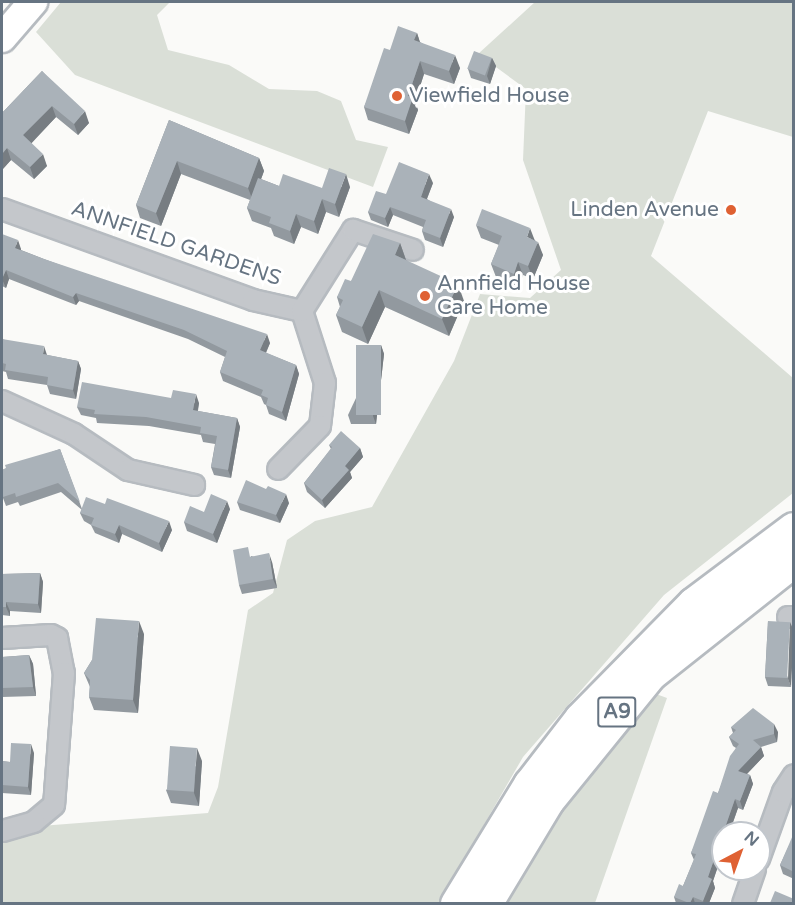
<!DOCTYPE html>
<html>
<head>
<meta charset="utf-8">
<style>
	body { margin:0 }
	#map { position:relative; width:795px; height:905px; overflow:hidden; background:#fafaf8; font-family:"Varela Round",sans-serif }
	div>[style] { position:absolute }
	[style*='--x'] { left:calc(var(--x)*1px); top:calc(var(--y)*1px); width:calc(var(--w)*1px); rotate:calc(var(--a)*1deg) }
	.green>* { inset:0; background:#dadfd7 }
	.roads { filter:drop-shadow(2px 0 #b6bbc0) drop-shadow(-2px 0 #b6bbc0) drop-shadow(0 2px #b6bbc0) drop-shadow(0 -2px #b6bbc0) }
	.street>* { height:20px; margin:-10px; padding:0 10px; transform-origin:10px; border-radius:10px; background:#c4c7cb }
	.secondary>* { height:28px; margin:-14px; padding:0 14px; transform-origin:14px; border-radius:14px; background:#fff }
	.primary>* { height:32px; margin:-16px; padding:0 16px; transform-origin:16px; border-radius:16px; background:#fff }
	.wall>* { inset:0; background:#92999f }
	.shaded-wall>* { inset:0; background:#777d82 }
	.building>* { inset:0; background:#aab2b9; transform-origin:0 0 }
	.dots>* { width:16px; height:16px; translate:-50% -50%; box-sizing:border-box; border:3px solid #fff; border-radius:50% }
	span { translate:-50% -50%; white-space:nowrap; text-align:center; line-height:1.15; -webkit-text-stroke:6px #fff; paint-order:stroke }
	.shield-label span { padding:2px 4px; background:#fff; border:2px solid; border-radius:4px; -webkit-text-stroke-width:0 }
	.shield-label { font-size:20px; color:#667482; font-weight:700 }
	.poi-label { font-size:21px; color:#667482 }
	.left { translate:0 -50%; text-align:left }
	.right { translate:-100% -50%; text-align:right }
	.street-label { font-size:21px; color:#667482 }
	.frame { position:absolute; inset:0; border:3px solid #667482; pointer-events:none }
	.north { position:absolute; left:711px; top:821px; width:60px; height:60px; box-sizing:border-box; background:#fff; border:2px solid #c2c7cd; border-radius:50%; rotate:41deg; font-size:16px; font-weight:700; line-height:24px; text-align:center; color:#667482 }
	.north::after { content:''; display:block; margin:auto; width:21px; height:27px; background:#df6133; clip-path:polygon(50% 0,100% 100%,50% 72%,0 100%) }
</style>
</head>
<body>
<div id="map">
	<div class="green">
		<div style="clip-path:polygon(61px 2px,170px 2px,157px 15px,168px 50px,229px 65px,269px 89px,317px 91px,341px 101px,356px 140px,388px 147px,373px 187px,75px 75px,36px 32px)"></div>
		<div style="clip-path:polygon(535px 2px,793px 2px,793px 137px,708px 111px,651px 256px,793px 378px,793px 493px,664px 595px,523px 757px,439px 903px,2px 904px,2px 829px,208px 813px,218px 787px,248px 610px,273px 593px,287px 540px,315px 521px,372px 507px,454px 361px,480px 294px,530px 298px,561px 270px,523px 160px,526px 89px,478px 54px)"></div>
		<div style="clip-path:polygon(656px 694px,667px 698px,595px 903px,502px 904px,531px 852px,591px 769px)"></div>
	</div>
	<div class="roads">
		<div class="street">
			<div style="--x:2;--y:209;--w:267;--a:19.9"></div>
			<div style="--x:253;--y:300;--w:50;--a:12.7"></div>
			<div style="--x:302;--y:311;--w:76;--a:72.3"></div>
			<div style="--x:325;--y:383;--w:43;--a:96.6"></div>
			<div style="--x:320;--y:426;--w:60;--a:134.3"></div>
			<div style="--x:302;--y:311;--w:96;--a:-57.8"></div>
			<div style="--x:353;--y:230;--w:63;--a:18.4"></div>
			<div style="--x:2;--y:401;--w:79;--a:24.6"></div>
			<div style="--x:74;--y:434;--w:65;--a:33.7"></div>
			<div style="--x:128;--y:470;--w:68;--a:12.8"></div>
			<div style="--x:788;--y:617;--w:6;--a:0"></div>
			<div style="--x:2;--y:638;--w:49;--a:-3.5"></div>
			<div style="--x:51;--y:635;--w:7;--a:27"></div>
			<div style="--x:57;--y:638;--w:36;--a:79"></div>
			<div style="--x:64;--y:673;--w:132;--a:94.3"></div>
			<div style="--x:54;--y:805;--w:26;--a:140"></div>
			<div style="--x:34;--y:822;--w:33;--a:164"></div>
			<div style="--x:759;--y:859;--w:71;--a:-70.3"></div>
			<div style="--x:783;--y:792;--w:20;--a:-57"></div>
			<div style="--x:743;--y:904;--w:37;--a:-71"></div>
		</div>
		<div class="secondary">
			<div style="--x:2;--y:38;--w:48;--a:-49.3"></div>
		</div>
		<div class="primary">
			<div style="--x:457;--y:904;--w:140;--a:-58.5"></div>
			<div style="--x:530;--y:785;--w:83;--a:-52.3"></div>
			<div style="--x:581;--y:719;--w:161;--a:-45.5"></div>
			<div style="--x:694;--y:604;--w:125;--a:-36.9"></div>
			<div style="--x:486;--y:904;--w:120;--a:-59"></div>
			<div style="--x:548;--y:801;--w:162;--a:-51"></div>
			<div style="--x:650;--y:675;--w:184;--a:-38.4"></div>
		</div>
	</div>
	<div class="wall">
		<div style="clip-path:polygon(417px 33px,420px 42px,460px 68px,454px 84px,424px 74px,415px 102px,418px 110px,409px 134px,368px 120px,364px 107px,390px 50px)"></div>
		<div style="clip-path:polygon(492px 58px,496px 66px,490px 84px,471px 78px,468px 69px)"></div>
		<div style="clip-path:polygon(42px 71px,89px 123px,78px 135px,56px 117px,31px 143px,47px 166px,34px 179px,11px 160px,2px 170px,2px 113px)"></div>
		<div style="clip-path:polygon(169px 120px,259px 158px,264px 171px,261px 179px,279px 186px,322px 188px,350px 187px,339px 217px,326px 212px,318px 234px,301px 227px,294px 244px,274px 236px,271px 228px,252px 221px,247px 208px,250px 200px,181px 174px,161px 226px,140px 218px,136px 205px)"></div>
		<div style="clip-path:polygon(433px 183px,427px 199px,454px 217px,443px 247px,425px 240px,422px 231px,423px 227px,393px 215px,388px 227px,371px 220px,368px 212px,386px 194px)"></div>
		<div style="clip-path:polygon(476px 225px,535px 240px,543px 255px,533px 279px,523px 275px,519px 287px,496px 277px,491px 264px,499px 245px,481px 238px)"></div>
		<div style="clip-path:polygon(2px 236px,21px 249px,21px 250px,44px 259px,270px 343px,266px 353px,296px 365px,299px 374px,286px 421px,269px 414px,266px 405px,264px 404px,261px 397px,223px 381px,220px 372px,225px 357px,188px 339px,79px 301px,76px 305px,9px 279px,6px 288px,2px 286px)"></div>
		<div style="clip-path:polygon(400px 243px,406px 260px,464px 301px,449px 336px,385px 307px,368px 344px,342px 332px,336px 315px,340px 307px,337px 297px,351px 281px)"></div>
		<div style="clip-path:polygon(2px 339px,47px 355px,78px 361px,81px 369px,76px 399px,50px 394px,47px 385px,8px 379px,6px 372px,2px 371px)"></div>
		<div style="clip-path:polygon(381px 345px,384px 354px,376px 424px,351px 424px,348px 415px)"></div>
		<div style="clip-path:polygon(199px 403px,198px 411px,237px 418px,240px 427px,231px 478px,214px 475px,211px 467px,215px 444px,203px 442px,201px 435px,149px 426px,97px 423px,96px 418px,81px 415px,77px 407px)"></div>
		<div style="clip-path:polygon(329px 445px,360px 448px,363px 457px,350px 472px,352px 478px,325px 508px,307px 492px,304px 483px,331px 449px)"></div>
		<div style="clip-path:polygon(60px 449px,82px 509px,172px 530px,162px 552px,122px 534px,119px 543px,95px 533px,91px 525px,84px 521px,80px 513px,82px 510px,61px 492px,20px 506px,18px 502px,6px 506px,3px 498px,2px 499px,2px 470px)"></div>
		<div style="clip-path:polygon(237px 502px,289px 503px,280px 523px,240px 510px)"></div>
		<div style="clip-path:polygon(230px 509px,217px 543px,187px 531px,184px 522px,204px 512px)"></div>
		<div style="clip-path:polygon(251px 556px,272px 562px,277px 588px,242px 594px,239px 585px)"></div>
		<div style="clip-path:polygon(40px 573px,43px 582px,41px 613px,10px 611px,10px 616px,2px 615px,2px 574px)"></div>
		<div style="clip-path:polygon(768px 621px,791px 687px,768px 686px,765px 677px)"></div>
		<div style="clip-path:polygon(144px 634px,138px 713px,94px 710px,89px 697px,90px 687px,84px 673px,92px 660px)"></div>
		<div style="clip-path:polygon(29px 655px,33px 664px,36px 696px,2px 697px,2px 657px)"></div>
		<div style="clip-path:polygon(731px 727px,778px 732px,777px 742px,761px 747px,764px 756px,747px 774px,750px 775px,753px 784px,743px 810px,738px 808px,713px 881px,715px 888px,709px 903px,676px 903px,674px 897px,683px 886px,694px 860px,691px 853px,718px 793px,736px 748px,733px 746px,729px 737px,733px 733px)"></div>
		<div style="clip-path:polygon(34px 753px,31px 795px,2px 793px,2px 761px,10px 762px)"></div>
		<div style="clip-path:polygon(202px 761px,199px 806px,171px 803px,166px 790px)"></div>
		<div style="clip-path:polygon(794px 835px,794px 879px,783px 874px,780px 865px)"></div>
	</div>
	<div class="shaded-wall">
		<div style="clip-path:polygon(417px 33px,421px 46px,414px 40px)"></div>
		<div style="clip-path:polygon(455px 55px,460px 68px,454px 84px,449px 71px)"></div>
		<div style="clip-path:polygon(492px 58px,496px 66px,490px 84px,487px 76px)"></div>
		<div style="clip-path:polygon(420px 61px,424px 74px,415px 102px,418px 110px,409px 134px,405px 121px,408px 96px)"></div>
		<div style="clip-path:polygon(52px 106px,56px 117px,28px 147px,23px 135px)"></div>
		<div style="clip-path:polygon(85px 111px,89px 123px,78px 135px,74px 124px)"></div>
		<div style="clip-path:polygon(7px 148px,11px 160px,2px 170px,2px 154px)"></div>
		<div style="clip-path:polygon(43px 154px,47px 166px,34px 179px,30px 167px)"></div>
		<div style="clip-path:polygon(259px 158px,264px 171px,253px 201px,248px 188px)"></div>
		<div style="clip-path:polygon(177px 161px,181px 174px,161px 226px,156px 213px)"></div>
		<div style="clip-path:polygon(346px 174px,350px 187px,339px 217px,335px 204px)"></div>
		<div style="clip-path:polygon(429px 174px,433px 183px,424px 206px,421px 197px)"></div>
		<div style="clip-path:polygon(322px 199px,326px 212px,318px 234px,314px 221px)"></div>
		<div style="clip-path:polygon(390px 207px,393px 215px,388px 227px,385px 218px)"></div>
		<div style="clip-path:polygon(451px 209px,454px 217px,443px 247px,440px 238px)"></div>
		<div style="clip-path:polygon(296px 214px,301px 227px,294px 244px,290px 231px)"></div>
		<div style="clip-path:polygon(530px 228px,535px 241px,527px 237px)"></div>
		<div style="clip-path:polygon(18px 240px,21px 249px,18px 257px,15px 248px)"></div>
		<div style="clip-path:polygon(538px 242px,543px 255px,533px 279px,528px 266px)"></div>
		<div style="clip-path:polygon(400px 243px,406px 260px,395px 255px)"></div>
		<div style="clip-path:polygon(518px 262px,523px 275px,519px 287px,514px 274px)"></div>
		<div style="clip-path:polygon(6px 270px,9px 279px,6px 288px,2px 279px)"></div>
		<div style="clip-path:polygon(458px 284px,464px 301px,449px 336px,442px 319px)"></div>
		<div style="clip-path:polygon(379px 290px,385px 307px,368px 344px,362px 327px)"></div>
		<div style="clip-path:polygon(76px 293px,79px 301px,76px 305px,73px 297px)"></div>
		<div style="clip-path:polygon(267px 334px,270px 343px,263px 359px,260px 350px)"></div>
		<div style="clip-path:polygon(381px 345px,384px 354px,376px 424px,373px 416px)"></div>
		<div style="clip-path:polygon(44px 346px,47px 355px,43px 354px)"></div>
		<div style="clip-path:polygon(78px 361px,81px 369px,76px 399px,73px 390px)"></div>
		<div style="clip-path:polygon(296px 365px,299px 374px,286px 421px,282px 412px)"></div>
		<div style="clip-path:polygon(196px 394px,199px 403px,196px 419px,193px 410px)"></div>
		<div style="clip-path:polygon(237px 418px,240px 427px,231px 478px,228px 470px)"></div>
		<div style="clip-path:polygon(360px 448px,363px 457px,350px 472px,352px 478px,325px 508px,322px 500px,345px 466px)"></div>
		<div style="clip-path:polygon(286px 494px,289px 503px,280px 523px,276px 515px)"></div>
		<div style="clip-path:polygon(227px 501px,230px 509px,217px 543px,213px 534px)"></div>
		<div style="clip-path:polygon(169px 521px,172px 530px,162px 552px,159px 543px)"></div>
		<div style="clip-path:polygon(119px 525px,122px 534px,119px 543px,115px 534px)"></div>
		<div style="clip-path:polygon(269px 553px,272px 562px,277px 588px,273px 579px)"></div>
		<div style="clip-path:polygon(40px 573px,43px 582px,41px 613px,38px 604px)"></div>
		<div style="clip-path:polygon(6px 602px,10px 611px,10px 616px,6px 607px)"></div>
		<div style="clip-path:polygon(139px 621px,144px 634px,138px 713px,133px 700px)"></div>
		<div style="clip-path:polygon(790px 622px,794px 631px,791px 687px,788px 679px)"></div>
		<div style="clip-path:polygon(29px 655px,33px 664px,36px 696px,33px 687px)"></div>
		<div style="clip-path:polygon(774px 724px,778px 732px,777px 742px,774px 734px)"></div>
		<div style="clip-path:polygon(31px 744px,34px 753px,31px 795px,28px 787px)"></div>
		<div style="clip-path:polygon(761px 747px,764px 756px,742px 779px,738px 771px)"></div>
		<div style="clip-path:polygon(197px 748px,202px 761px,199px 806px,194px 793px)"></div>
		<div style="clip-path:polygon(750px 775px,753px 784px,743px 810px,740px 801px)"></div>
		<div style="clip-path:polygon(735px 799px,738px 808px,729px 833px,723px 833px)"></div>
		<div style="clip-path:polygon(723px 834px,723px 851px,713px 881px,715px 888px,709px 903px,704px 903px,703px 901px,708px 877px)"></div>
		<div style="clip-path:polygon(693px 897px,695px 903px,690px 903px)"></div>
	</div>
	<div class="building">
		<div style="clip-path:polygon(398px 26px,417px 33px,414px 40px,455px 55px,449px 71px,420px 61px,408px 96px,413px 97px,405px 121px,364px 107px,384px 48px,390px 50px)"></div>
		<div style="left:474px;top:51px;width:19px;height:19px;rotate:21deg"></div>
		<div style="clip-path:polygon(42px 71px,85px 111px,74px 124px,52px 106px,23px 135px,43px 154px,30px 167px,7px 148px,2px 154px,2px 113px)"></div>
		<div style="clip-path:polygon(169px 120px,259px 158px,248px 188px,177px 161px,156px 213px,136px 205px)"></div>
		<div style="clip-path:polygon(399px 162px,429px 174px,421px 197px,451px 209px,440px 238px,422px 231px,426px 220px,390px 207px,385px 218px,368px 212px,376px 191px,386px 194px)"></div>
		<div style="clip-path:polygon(329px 168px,346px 174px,335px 204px,322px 199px,314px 221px,296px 214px,290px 231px,269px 223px,271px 217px,247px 208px,258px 178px,279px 186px,283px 174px,322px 188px)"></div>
		<div style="clip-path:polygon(482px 209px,530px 228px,527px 237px,538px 242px,528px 266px,518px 262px,514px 274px,491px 264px,502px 236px,476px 225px)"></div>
		<div style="clip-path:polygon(2px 234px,18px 240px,15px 248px,44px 259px,267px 334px,260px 350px,296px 365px,282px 412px,266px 405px,268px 398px,261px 395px,263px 390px,220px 372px,227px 351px,184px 330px,76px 293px,73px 297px,6px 270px,2px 279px)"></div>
		<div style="clip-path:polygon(373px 234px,400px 243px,395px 255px,458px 284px,442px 319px,379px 290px,362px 327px,336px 315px,343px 300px,337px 297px,345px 279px,351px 281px)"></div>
		<div style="clip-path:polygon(2px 339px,44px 346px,43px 354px,78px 361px,73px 390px,47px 385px,48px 377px,5px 370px,6px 364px,2px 363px)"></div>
		<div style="left:356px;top:345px;width:25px;height:70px"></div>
		<div style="clip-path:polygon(82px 382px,171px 398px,173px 390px,196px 394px,193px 410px,237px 418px,228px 470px,211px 467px,217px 436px,200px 433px,201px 427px,146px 417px,94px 414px,95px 410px,77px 407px)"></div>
		<div style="clip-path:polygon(341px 431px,360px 448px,345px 466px,349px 470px,322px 500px,304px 483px,332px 447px,329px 445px)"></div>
		<div style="clip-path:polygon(60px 449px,80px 502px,58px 483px,16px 497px,15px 493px,3px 497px,2px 493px,2px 470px,6px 468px,5px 465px)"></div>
		<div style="clip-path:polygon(246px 480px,266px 489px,268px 486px,286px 494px,276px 515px,237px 502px)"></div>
		<div style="clip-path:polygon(211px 494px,227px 501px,213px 534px,184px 522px,190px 506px,204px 512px)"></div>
		<div style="clip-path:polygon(86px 497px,105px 504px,107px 498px,169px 521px,159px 543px,119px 525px,115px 534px,91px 525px,94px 518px,80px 513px)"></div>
		<div style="clip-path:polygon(248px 547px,250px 557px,269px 553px,273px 579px,239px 585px,233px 550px)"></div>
		<div style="clip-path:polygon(40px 573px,38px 604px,6px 602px,6px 607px,2px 607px,2px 574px)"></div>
		<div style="clip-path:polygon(96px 618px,139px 621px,133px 700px,89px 697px,90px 680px,84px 673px,92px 660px)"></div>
		<div style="left:768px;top:621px;width:22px;height:56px;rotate:3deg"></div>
		<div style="clip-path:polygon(29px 655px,33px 687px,2px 688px,2px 657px)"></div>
		<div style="clip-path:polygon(753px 708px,774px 724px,774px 734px,753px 740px,761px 747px,738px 771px,750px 775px,740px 801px,735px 799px,708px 877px,712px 879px,703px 901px,693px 897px,690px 903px,689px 903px,674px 897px,679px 884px,683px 886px,696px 854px,691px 853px,713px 791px,718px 793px,730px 756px,739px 744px,729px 737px,736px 730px,731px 727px)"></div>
		<div style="clip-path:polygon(11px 743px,31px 744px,28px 787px,2px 785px,2px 761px,10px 762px)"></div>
		<div style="left:170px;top:746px;width:27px;height:44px;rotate:4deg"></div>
		<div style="clip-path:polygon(793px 835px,794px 835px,794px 872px,780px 865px)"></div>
		<div style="clip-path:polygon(775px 891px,794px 899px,794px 903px,770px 903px)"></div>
	</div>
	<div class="dots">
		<div style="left:397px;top:96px;background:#df6133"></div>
		<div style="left:731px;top:210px;background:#df6133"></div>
		<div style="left:425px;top:296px;background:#df6133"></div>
	</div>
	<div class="shield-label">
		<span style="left:617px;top:712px">A9</span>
	</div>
	<div class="poi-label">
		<span class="left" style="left:409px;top:96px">Viewfield House</span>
		<span class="right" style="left:719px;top:210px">Linden Avenue</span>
		<span class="left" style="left:437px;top:296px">Annfield House<br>Care Home</span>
	</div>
	<div class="street-label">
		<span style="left:176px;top:244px;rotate:19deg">ANNFIELD GARDENS</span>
	</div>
	<div class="frame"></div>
	<div class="north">N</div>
</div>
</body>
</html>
